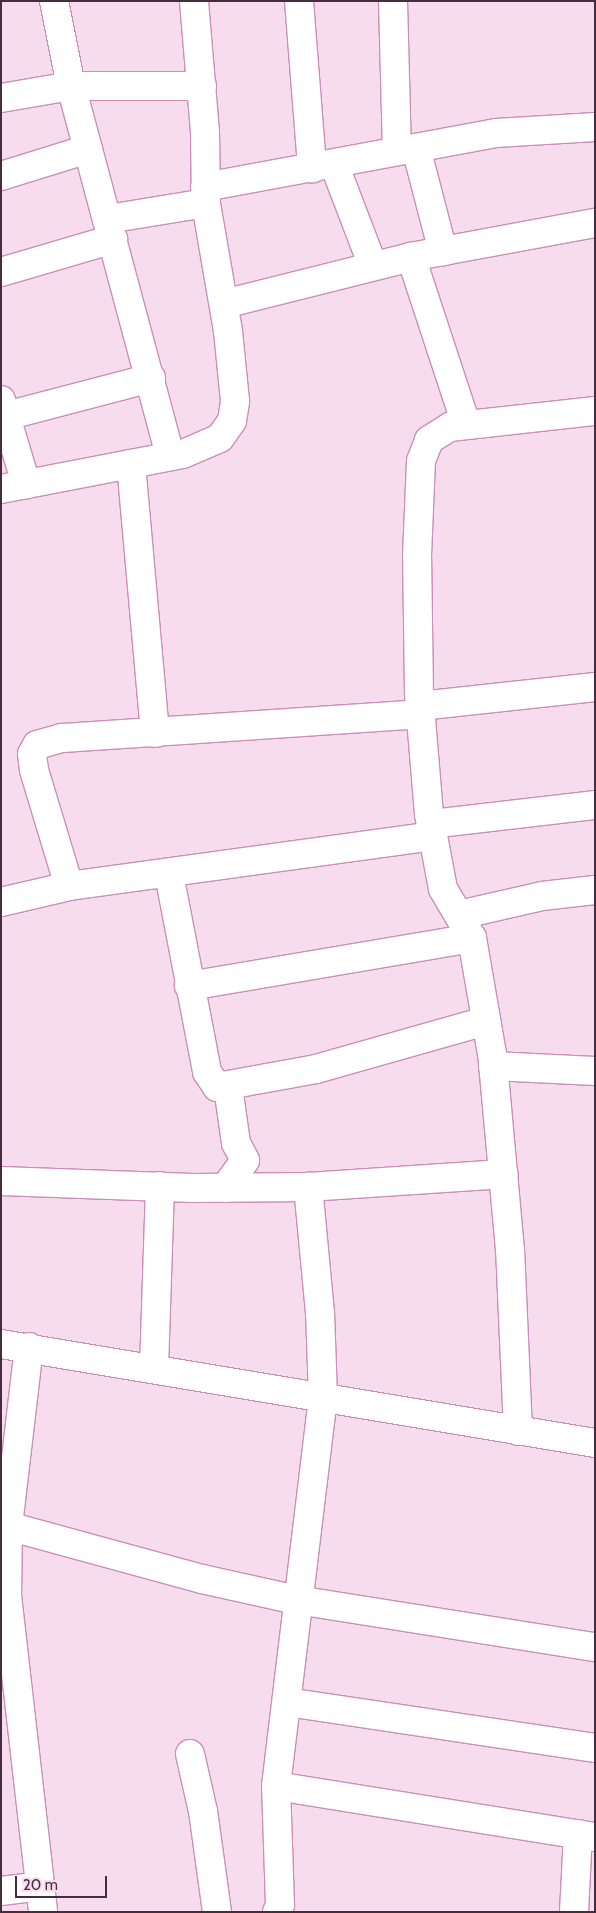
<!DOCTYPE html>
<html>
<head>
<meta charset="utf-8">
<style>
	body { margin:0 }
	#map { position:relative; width:596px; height:1913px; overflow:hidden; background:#f7dcee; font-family:Cabin,sans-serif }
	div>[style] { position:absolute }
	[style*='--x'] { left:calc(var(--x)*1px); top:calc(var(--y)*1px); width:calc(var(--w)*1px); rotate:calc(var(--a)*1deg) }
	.roads { filter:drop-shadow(1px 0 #cb8eba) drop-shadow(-1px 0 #cb8eba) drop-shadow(0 1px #cb8eba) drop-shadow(0 -1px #cb8eba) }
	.street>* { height:28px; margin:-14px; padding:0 14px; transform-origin:14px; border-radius:14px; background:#fff }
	span { translate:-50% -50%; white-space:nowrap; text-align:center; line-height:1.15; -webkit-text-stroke:4.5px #f7dcee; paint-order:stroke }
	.frame { position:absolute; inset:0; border:2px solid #452c3e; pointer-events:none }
	.scale { position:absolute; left:15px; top:1876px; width:92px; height:22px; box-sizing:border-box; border:2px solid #452c3e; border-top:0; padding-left:6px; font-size:15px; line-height:18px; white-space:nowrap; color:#452c3e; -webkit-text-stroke:4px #f7dcee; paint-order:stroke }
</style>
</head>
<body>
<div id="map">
	<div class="roads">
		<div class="street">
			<div style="--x:54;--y:1;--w:87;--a:78.7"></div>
			<div style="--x:71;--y:86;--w:383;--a:75"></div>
			<div style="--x:299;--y:1;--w:168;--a:85.5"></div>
			<div style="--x:393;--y:1;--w:150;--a:88.5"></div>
			<div style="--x:1;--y:98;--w:71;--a:-9.7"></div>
			<div style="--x:71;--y:86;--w:131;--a:0"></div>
			<div style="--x:416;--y:148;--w:107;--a:75.4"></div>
			<div style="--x:334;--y:164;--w:109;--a:69.1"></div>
			<div style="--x:1;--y:176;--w:91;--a:-17.2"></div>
			<div style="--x:205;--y:187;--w:296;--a:-10.5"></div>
			<div style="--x:496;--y:133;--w:99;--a:-3.5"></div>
			<div style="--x:108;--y:219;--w:99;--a:-9.3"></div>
			<div style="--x:411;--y:257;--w:176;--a:71.8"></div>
			<div style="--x:1;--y:272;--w:117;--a:-16.4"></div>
			<div style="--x:224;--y:304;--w:193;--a:-14.1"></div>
			<div style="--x:411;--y:257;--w:187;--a:-10.5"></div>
			<div style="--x:1;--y:400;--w:88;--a:73.4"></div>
			<div style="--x:6;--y:416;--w:150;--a:-14.7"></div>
			<div style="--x:131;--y:464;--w:270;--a:84.9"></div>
			<div style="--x:1;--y:489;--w:185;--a:-10.9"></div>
			<div style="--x:183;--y:454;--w:40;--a:-23.4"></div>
			<div style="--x:220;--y:438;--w:21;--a:-55"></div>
			<div style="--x:232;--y:421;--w:20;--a:-81"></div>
			<div style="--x:235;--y:401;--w:70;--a:-95.7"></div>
			<div style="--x:228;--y:331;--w:130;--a:-99.8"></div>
			<div style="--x:206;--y:203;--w:71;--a:-90.8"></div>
			<div style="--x:205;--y:132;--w:131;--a:-94.8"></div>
			<div style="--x:420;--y:706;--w:176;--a:-6.2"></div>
			<div style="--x:431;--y:824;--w:165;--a:-6.6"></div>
			<div style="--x:169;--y:874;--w:202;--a:79.1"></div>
			<div style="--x:207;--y:1072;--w:18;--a:56"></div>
			<div style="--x:217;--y:1087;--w:101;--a:-10.3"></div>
			<div style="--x:316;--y:1069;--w:177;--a:-15.8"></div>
			<div style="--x:69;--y:886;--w:121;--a:-106.8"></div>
			<div style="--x:34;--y:770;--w:16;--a:-97"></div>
			<div style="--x:32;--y:754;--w:10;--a:-61"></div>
			<div style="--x:37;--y:745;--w:26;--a:-16"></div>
			<div style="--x:62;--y:738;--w:359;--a:-3.8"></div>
			<div style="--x:1;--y:902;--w:70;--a:-13.2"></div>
			<div style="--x:69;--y:886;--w:366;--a:-7.8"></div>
			<div style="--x:459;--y:915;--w:85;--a:-12.9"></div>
			<div style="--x:542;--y:896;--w:53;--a:-6.5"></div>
			<div style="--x:189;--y:986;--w:287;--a:-9.6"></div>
			<div style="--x:493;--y:1066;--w:102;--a:2.8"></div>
			<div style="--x:1;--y:1181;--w:192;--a:2.1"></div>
			<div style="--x:193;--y:1188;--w:115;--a:-0.5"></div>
			<div style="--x:308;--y:1187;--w:196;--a:-3.8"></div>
			<div style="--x:225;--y:1188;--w:34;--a:-54"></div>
			<div style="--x:245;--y:1160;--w:19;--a:-118"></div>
			<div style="--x:236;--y:1143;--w:57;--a:-98.1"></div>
			<div style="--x:1;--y:1344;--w:602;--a:9.46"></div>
			<div style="--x:29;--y:1347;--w:180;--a:96.7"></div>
			<div style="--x:8;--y:1526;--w:69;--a:90.8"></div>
			<div style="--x:7;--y:1595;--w:319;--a:83.5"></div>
			<div style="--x:154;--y:1368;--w:182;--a:-88.1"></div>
			<div style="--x:518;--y:1431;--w:181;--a:-92.5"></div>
			<div style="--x:510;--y:1250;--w:197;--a:-95.2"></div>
			<div style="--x:492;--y:1054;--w:118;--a:-99.8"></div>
			<div style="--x:472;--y:938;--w:57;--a:-120.6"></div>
			<div style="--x:443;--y:889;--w:76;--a:-100.6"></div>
			<div style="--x:429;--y:814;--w:120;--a:-94.8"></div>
			<div style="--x:419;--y:694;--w:138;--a:-90.8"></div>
			<div style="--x:417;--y:556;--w:95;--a:-87.6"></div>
			<div style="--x:421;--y:461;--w:22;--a:-69"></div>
			<div style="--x:429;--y:440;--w:25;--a:-32"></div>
			<div style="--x:450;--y:427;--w:146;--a:-6.3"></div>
			<div style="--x:8;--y:1526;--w:201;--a:15.3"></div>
			<div style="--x:202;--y:1579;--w:97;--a:12.5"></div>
			<div style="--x:297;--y:1600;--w:302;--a:9"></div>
			<div style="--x:287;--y:1702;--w:311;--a:8.5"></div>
			<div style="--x:190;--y:1754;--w:58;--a:77.2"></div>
			<div style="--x:203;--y:1811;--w:102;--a:82.1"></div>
			<div style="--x:276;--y:1786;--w:323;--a:9.1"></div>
			<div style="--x:1;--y:1891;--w:38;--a:-7"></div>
			<div style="--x:277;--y:1912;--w:8;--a:-67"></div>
			<div style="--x:280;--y:1905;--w:119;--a:-91.9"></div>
			<div style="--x:276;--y:1786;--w:392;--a:-83.1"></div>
			<div style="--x:323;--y:1397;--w:84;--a:-92"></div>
			<div style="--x:320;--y:1313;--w:127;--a:-95.4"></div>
			<div style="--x:574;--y:1912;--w:78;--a:-87.1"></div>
		</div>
	</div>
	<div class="frame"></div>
	<div class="scale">20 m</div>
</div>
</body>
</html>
